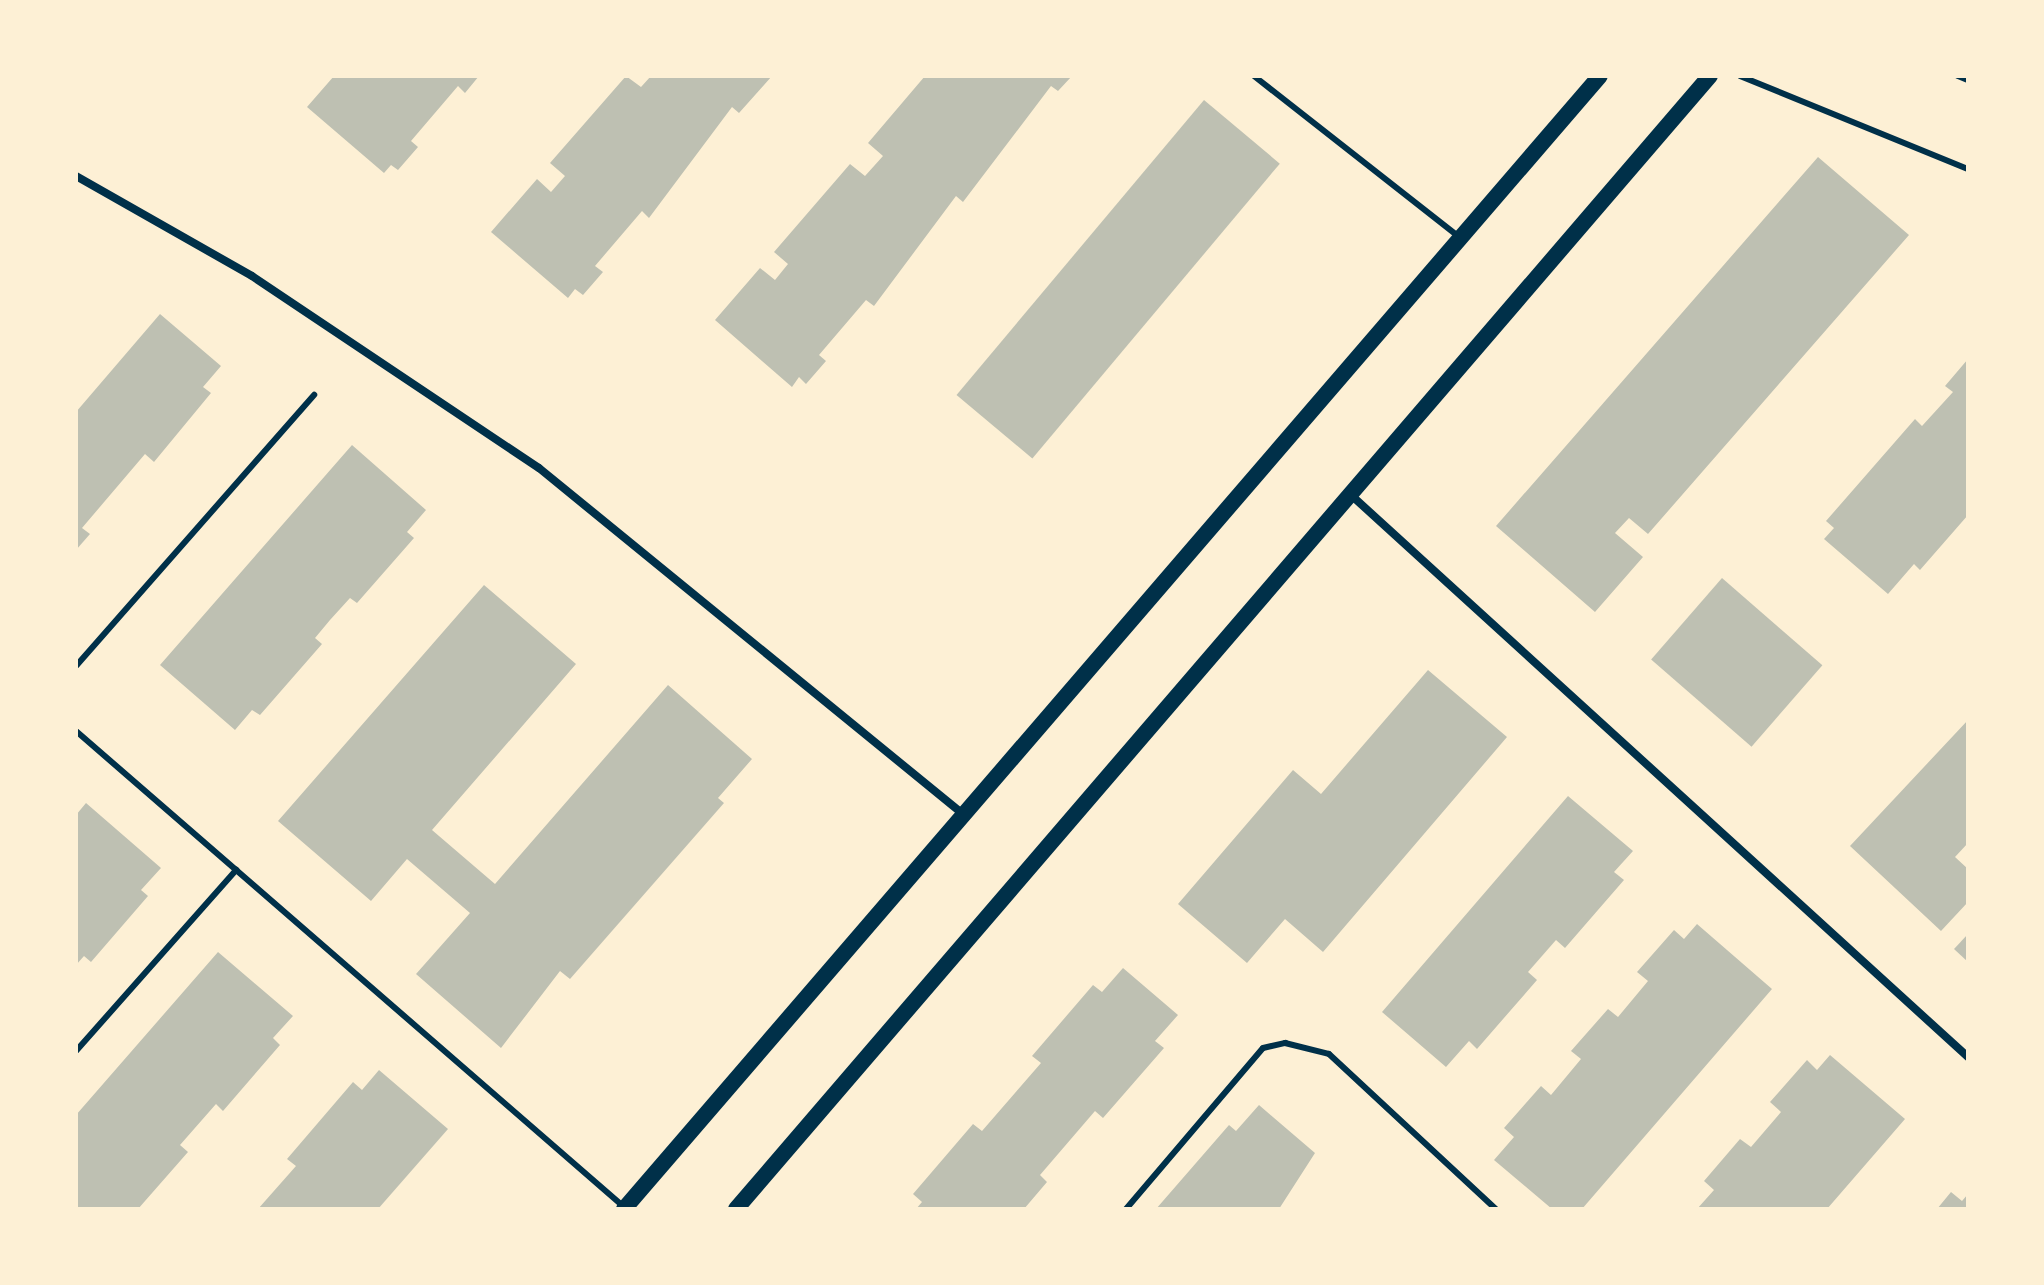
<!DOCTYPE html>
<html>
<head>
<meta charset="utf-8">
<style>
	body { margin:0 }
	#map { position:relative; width:2044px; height:1285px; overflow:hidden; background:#fdf0d5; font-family:"Exo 2",sans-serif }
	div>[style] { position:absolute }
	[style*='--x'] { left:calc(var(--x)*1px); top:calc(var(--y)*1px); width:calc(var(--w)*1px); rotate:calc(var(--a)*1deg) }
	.building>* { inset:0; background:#bec0b2; transform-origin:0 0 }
	.service>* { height:6px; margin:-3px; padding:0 3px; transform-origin:3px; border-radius:3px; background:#003049 }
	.minor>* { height:8px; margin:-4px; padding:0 4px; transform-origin:4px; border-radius:4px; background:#003049 }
	.secondary>* { height:16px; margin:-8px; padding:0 8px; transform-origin:8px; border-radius:8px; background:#003049 }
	span { translate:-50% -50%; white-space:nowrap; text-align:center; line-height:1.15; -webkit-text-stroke:6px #fdf0d5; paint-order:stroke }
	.frame { position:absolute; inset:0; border:78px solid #fdf0d5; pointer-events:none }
</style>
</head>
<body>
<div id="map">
	<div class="building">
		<div style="clip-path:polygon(334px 76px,479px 76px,465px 93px,458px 86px,411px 141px,418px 147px,398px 170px,391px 165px,384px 173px,307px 107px)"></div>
		<div style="clip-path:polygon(626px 76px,641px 87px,651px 76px,772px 76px,739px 113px,732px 107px,649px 218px,642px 211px,595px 266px,603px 272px,583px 295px,575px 289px,568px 298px,491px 232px,537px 179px,551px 192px,565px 176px,550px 163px)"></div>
		<div style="clip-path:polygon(925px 76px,1072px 76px,1058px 91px,1051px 86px,963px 202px,956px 196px,874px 306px,866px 300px,819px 355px,826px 361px,806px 384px,799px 377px,792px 387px,715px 320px,760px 268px,775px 280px,788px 264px,774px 252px,850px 164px,865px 176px,883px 156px,868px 143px)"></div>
		<div style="left:1204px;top:100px;width:99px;height:385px;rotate:40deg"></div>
		<div style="clip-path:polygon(1818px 157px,1909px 235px,1648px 534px,1629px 518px,1615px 533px,1643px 557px,1595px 612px,1496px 526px)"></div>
		<div style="clip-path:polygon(160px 314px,221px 366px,203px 387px,211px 393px,154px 462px,145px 454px,82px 528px,90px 534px,76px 550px,76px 412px)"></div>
		<div style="clip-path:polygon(1968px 359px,1968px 515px,1920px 570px,1914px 564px,1888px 594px,1824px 539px,1834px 528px,1826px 521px,1915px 419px,1922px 426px,1953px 392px,1945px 386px)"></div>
		<div style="clip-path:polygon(352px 445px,426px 510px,407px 532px,414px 538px,357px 603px,350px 598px,330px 620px,315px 638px,322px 644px,260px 715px,252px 710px,235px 730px,160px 665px)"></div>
		<div style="left:1722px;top:578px;width:133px;height:108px;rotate:41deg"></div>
		<div style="clip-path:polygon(484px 585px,576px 664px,432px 830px,495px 884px,668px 685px,752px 759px,718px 798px,724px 803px,570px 979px,560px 971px,501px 1048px,416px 974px,470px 913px,407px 859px,371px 901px,278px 821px)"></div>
		<div style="clip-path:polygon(1428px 670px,1507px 737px,1323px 952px,1285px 919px,1247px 963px,1178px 904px,1293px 770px,1321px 794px)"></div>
		<div style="clip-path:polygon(1968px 720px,1968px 843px,1955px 857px,1968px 869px,1968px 902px,1941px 931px,1850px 846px)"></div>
		<div style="clip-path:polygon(1568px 796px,1633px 851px,1614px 872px,1624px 880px,1565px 948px,1556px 940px,1528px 972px,1537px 980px,1477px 1049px,1469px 1041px,1446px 1067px,1382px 1012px)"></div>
		<div style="clip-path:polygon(86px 803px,161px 868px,141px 890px,148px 896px,91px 962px,84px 956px,76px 965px,76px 815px)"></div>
		<div style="clip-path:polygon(1697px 924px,1772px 989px,1582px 1209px,1552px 1209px,1494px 1160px,1514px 1137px,1504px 1128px,1541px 1086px,1551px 1095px,1581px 1059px,1571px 1051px,1608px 1009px,1618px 1017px,1648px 981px,1637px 972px,1674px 930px,1684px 939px)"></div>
		<div style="clip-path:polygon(1968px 934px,1968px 962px,1954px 949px)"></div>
		<div style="clip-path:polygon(218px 952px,293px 1016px,273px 1038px,280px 1045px,223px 1111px,216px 1104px,180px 1145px,188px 1152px,138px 1209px,76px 1209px,76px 1115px)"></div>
		<div style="clip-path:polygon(1123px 968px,1178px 1015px,1155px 1041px,1164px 1048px,1103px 1118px,1095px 1111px,1040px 1175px,1047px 1182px,1024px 1209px,916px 1209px,922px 1202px,913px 1194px,973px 1124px,982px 1131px,1041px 1063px,1032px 1056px,1093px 985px,1102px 992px)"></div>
		<div style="clip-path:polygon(1830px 1055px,1905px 1119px,1827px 1209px,1697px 1209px,1714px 1190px,1704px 1181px,1740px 1139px,1751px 1147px,1781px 1112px,1770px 1102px,1807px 1060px,1817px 1070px)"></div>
		<div style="clip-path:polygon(379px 1070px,448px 1129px,378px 1209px,258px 1209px,296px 1166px,287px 1159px,353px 1082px,362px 1090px)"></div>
		<div style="clip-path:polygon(1259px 1105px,1315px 1153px,1279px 1209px,1156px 1209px,1229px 1125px,1236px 1131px)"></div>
		<div style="clip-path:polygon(1951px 1192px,1962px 1201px,1968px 1194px,1968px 1209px,1937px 1209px)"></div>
	</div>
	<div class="service">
		<div style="--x:1254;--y:76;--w:261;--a:38.1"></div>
		<div style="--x:1740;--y:76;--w:246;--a:22.2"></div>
		<div style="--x:1958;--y:76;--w:11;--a:22"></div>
		<div style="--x:76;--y:666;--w:361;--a:-48.7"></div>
		<div style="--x:76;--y:731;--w:724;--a:40.97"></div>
		<div style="--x:76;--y:1051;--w:242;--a:-48.5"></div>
		<div style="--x:1126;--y:1209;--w:211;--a:-49.6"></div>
		<div style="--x:1263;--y:1048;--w:23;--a:-13"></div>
		<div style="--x:1285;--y:1043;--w:45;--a:14"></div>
		<div style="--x:1329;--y:1054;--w:228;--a:42.9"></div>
	</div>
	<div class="minor">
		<div style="--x:76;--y:176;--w:202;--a:29.6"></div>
		<div style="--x:252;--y:276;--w:345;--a:33.8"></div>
		<div style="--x:539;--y:468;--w:547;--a:39.22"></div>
		<div style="--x:1351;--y:495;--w:835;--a:42.33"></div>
	</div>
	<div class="secondary">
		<div style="--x:624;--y:1209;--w:1495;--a:-49.26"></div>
		<div style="--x:736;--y:1209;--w:1494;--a:-49.32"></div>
	</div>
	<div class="frame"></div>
</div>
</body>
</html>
